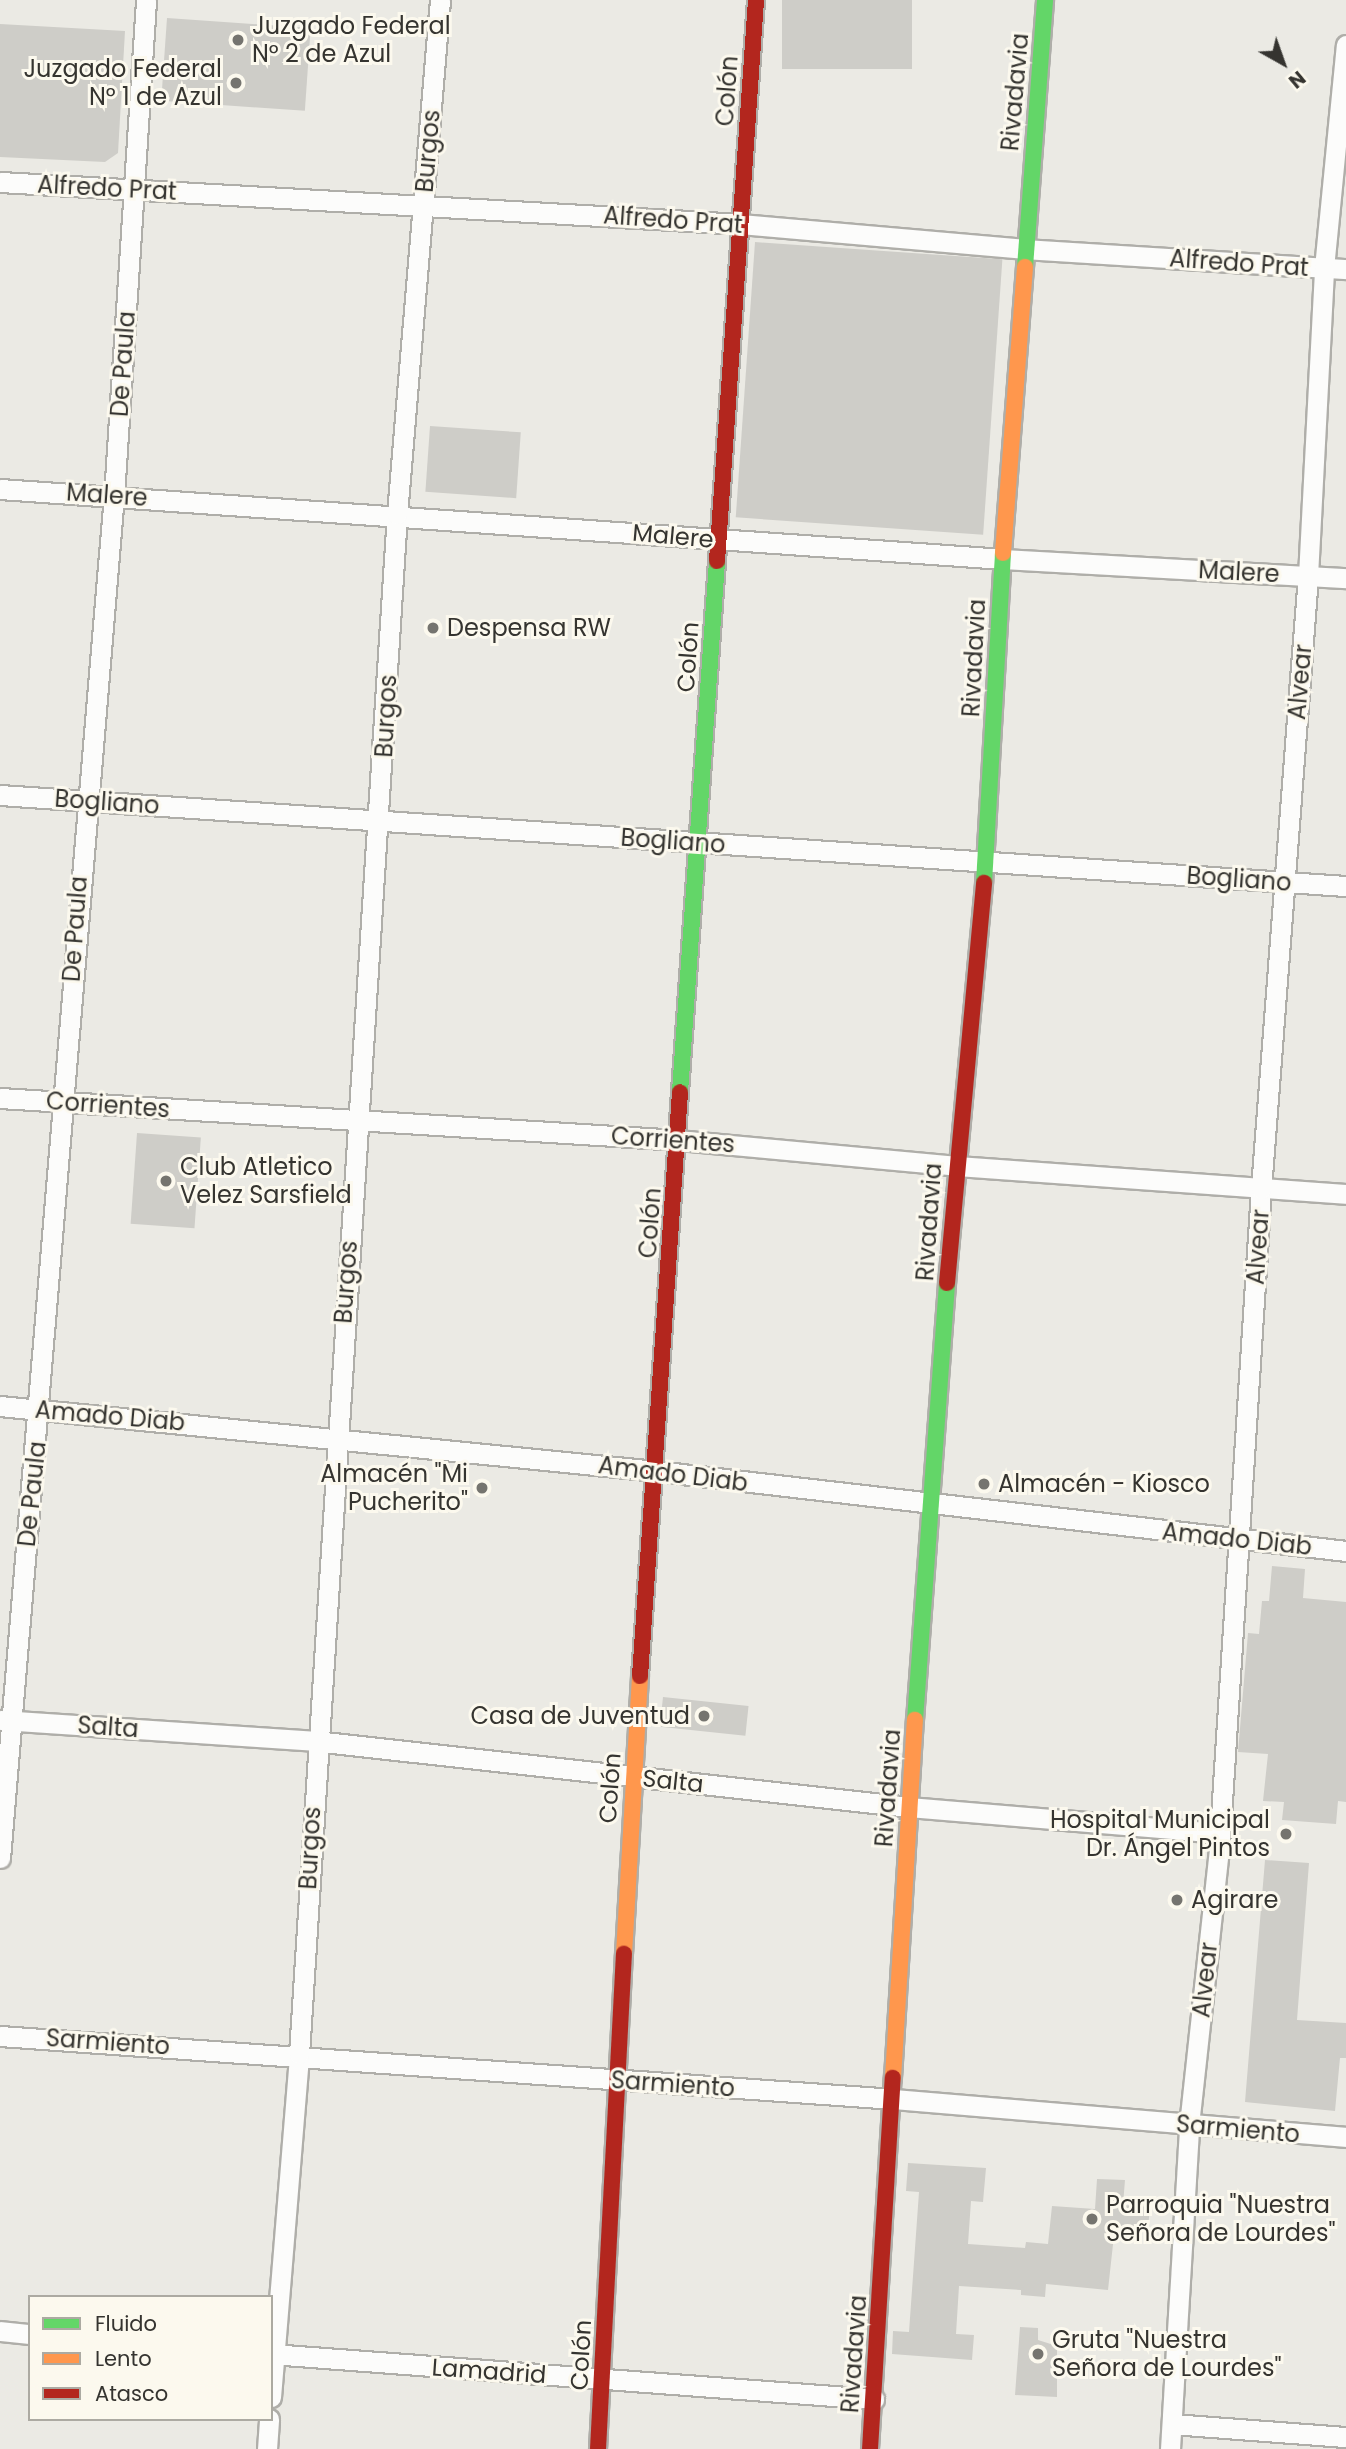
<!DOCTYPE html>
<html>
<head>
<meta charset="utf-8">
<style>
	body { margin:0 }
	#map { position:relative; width:1346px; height:2449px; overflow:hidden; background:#ebeae4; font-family:Poppins,sans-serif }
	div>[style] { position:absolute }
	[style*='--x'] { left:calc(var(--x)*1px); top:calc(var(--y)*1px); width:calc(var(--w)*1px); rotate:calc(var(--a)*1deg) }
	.building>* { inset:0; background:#cecdc8; transform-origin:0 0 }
	.roads { filter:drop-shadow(2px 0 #afaea9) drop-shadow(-2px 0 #afaea9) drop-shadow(0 2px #afaea9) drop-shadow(0 -2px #afaea9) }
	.street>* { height:19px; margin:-9.5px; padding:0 9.5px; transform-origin:9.5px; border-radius:9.5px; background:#fcfcfb }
	.fast>* { height:16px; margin:-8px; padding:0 8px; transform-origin:8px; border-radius:8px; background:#63d668 }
	.slow>* { height:16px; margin:-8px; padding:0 8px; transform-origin:8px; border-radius:8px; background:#ff974d }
	.jam>* { height:16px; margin:-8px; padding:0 8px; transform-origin:8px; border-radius:8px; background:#b3261e }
	.dots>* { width:19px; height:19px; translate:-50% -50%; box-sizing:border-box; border:4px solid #fcf9ee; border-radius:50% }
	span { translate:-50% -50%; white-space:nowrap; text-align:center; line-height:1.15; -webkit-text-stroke:6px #fcf9ee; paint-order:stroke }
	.poi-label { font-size:24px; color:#353430 }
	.left { translate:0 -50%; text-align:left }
	.right { translate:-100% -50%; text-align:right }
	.street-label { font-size:24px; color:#353430 }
	.legend { position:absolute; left:28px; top:2295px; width:245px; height:126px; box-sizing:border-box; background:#fcf9ee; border:2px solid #acaaa2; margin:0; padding:9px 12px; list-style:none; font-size:21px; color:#353430 }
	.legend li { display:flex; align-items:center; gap:14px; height:35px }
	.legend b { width:35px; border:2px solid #acaaa2 }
	.north { position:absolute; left:1248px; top:28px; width:70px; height:70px; -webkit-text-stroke:5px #fcf9ee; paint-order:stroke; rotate:140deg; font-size:19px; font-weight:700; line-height:28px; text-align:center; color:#353430 }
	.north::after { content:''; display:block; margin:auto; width:24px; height:32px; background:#353430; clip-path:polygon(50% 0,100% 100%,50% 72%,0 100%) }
</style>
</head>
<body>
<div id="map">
	<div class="building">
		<div style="left:782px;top:0;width:130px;height:69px"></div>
		<div style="left:167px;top:18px;width:144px;height:83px;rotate:4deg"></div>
		<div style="clip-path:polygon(0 24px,125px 31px,118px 153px,105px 162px,0 157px)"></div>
		<div style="left:755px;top:242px;width:248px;height:276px;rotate:4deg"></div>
		<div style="left:430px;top:426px;width:91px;height:66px;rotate:4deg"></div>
		<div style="left:137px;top:1133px;width:64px;height:91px;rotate:4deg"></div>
		<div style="clip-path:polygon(1272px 1566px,1305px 1569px,1303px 1598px,1346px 1602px,1346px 1802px,1338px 1801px,1336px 1824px,1282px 1820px,1284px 1802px,1263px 1801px,1268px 1754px,1238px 1752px,1248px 1633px,1259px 1634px,1262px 1601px,1269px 1601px)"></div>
		<div style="left:663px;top:1697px;width:86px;height:30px;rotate:6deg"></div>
		<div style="clip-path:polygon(1265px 1860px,1309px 1863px,1297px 2020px,1346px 2023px,1346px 2058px,1340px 2058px,1335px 2111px,1245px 2102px)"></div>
		<div style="clip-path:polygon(908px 2163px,986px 2168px,983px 2202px,971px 2201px,968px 2244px,1025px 2248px,1026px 2242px,1048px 2244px,1052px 2206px,1095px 2209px,1097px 2179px,1125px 2180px,1123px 2205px,1150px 2207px,1148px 2228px,1115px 2226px,1108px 2290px,1046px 2284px,1045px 2297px,1021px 2295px,1021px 2290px,959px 2286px,956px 2334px,974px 2335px,972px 2360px,892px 2354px,893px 2331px,909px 2332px,919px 2192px,906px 2191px)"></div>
		<div style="clip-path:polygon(1020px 2327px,1038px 2328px,1038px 2340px,1057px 2346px,1057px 2397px,1015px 2395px)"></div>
	</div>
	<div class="roads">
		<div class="street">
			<div style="--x:0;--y:182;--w:742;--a:3.24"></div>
			<div style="--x:741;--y:224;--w:285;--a:5"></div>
			<div style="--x:1025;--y:249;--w:322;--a:3.6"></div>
			<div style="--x:0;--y:489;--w:1005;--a:3.99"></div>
			<div style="--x:1003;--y:559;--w:344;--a:3.2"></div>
			<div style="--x:0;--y:795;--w:1349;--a:3.87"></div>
			<div style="--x:0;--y:1098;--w:679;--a:3.54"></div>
			<div style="--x:678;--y:1140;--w:279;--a:5.3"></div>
			<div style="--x:956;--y:1166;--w:391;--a:4.1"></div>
			<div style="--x:0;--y:1406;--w:659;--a:5.66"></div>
			<div style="--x:656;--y:1471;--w:695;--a:6.61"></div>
			<div style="--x:0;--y:1720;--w:316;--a:3.8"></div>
			<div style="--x:315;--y:1741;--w:598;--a:6.34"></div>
			<div style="--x:909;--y:1807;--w:312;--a:4.8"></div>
			<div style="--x:0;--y:1858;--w:1367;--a:-85.22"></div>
			<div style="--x:114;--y:496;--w:497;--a:-86.3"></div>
			<div style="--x:0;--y:2036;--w:896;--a:4.03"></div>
			<div style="--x:894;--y:2099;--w:454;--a:4.8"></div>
			<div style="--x:0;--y:2331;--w:30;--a:6"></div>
			<div style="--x:271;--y:2354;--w:605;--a:4.27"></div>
			<div style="--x:271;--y:2397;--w:344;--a:-85.3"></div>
			<div style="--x:299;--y:2054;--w:1543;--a:-86.36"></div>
			<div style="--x:397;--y:514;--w:516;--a:-85.22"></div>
			<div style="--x:1172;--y:2424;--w:174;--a:4.3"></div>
			<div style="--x:267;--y:2449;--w:30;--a:-86"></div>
			<div style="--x:1170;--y:2449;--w:325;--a:-86.6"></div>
			<div style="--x:1189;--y:2125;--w:279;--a:-83.8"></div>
			<div style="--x:1219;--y:1848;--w:660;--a:-86.35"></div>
			<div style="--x:1261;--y:1189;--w:615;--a:-85.62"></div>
			<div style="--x:1308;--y:576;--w:308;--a:-87"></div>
			<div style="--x:1324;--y:268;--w:224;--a:-84.4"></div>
		</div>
		<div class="fast">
			<div style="--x:1025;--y:267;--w:268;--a:-85.7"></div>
			<div style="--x:984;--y:883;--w:331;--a:-86.7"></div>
			<div style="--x:680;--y:1092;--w:532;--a:-86.01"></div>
			<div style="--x:915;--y:1720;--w:438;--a:-85.8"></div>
		</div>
		<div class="slow">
			<div style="--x:1003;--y:553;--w:287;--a:-85.6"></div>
			<div style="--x:624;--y:1954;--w:278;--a:-86.7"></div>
			<div style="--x:893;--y:2078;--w:359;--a:-86.5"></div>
		</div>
		<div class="jam">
			<div style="--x:717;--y:561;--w:562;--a:-86.02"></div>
			<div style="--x:947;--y:1283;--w:402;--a:-84.7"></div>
			<div style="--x:640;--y:1676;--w:585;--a:-86.08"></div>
			<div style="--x:598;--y:2449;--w:496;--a:-87"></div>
			<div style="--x:870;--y:2449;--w:372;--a:-86.5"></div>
		</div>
	</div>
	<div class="dots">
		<div style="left:238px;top:40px;background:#75746f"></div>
		<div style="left:236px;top:83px;background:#75746f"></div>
		<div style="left:433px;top:628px;background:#75746f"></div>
		<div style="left:166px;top:1181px;background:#75746f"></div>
		<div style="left:984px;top:1484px;background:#75746f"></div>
		<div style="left:482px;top:1488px;background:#75746f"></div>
		<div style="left:704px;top:1716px;background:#75746f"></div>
		<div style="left:1286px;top:1834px;background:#75746f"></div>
		<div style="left:1177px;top:1900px;background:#75746f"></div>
		<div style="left:1092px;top:2219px;background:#75746f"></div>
		<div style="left:1038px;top:2354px;background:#75746f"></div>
	</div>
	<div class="poi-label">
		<span class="left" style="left:252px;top:40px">Juzgado Federal<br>N° 2 de Azul</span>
		<span class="right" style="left:222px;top:83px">Juzgado Federal<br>N° 1 de Azul</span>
		<span class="left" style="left:447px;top:628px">Despensa RW</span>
		<span class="left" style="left:180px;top:1181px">Club Atletico<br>Velez Sarsfield</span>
		<span class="right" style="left:468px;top:1488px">Almacén "Mi<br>Pucherito"</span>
		<span class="left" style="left:998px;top:1484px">Almacén - Kiosco</span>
		<span class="right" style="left:690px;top:1716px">Casa de Juventud</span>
		<span class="right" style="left:1270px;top:1834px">Hospital Municipal<br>Dr. Ángel Pintos</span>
		<span class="left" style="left:1191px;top:1900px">Agirare</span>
		<span class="left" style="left:1106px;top:2219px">Parroquia "Nuestra<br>Señora de Lourdes"</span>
		<span class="left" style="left:1052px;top:2354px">Gruta "Nuestra<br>Señora de Lourdes"</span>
	</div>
	<div class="street-label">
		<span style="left:727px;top:91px;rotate:-86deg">Colón</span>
		<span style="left:1015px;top:92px;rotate:-85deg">Rivadavia</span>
		<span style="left:428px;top:151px;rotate:-85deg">Burgos</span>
		<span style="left:107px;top:188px;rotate:3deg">Alfredo Prat</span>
		<span style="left:673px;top:220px;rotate:4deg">Alfredo Prat</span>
		<span style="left:1239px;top:263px;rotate:4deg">Alfredo Prat</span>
		<span style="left:123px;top:364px;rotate:-86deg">De Paula</span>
		<span style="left:107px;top:495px;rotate:4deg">Malere</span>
		<span style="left:673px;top:536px;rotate:5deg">Malere</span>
		<span style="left:1239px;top:572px;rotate:3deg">Malere</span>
		<span style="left:688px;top:657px;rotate:-86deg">Colón</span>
		<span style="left:974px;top:658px;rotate:-87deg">Rivadavia</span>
		<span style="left:1300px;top:682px;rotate:-85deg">Alvear</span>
		<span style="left:386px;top:716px;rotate:-87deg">Burgos</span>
		<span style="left:107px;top:802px;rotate:4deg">Bogliano</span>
		<span style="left:673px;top:841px;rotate:4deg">Bogliano</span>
		<span style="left:1239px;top:879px;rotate:4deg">Bogliano</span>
		<span style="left:75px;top:929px;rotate:-86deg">De Paula</span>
		<span style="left:108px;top:1105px;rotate:4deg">Corrientes</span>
		<span style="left:673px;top:1140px;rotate:4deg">Corrientes</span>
		<span style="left:929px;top:1222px;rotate:-86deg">Rivadavia</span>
		<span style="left:650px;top:1223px;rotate:-86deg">Colón</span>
		<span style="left:1258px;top:1247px;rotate:-86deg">Alvear</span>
		<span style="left:346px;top:1282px;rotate:-86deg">Burgos</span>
		<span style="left:110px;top:1416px;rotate:5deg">Amado Diab</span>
		<span style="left:673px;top:1474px;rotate:7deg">Amado Diab</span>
		<span style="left:32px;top:1494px;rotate:-84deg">De Paula</span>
		<span style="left:1237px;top:1539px;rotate:6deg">Amado Diab</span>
		<span style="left:108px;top:1727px;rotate:4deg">Salta</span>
		<span style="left:673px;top:1781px;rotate:6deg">Salta</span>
		<span style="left:610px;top:1788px;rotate:-86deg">Colón</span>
		<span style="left:888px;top:1788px;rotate:-86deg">Rivadavia</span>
		<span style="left:310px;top:1848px;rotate:-87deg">Burgos</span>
		<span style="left:1205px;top:1980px;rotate:-84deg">Alvear</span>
		<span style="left:108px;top:2042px;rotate:4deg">Sarmiento</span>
		<span style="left:673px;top:2084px;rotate:4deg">Sarmiento</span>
		<span style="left:1238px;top:2129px;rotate:5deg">Sarmiento</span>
		<span style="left:854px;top:2354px;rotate:-86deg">Rivadavia</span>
		<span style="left:581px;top:2355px;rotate:-87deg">Colón</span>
		<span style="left:489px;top:2371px;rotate:4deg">Lamadrid</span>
	</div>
	<ul class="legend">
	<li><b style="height:9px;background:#63d668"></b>Fluido</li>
	<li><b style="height:9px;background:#ff974d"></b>Lento</li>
	<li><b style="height:9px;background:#b3261e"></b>Atasco</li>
	</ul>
	<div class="north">N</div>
</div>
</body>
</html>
